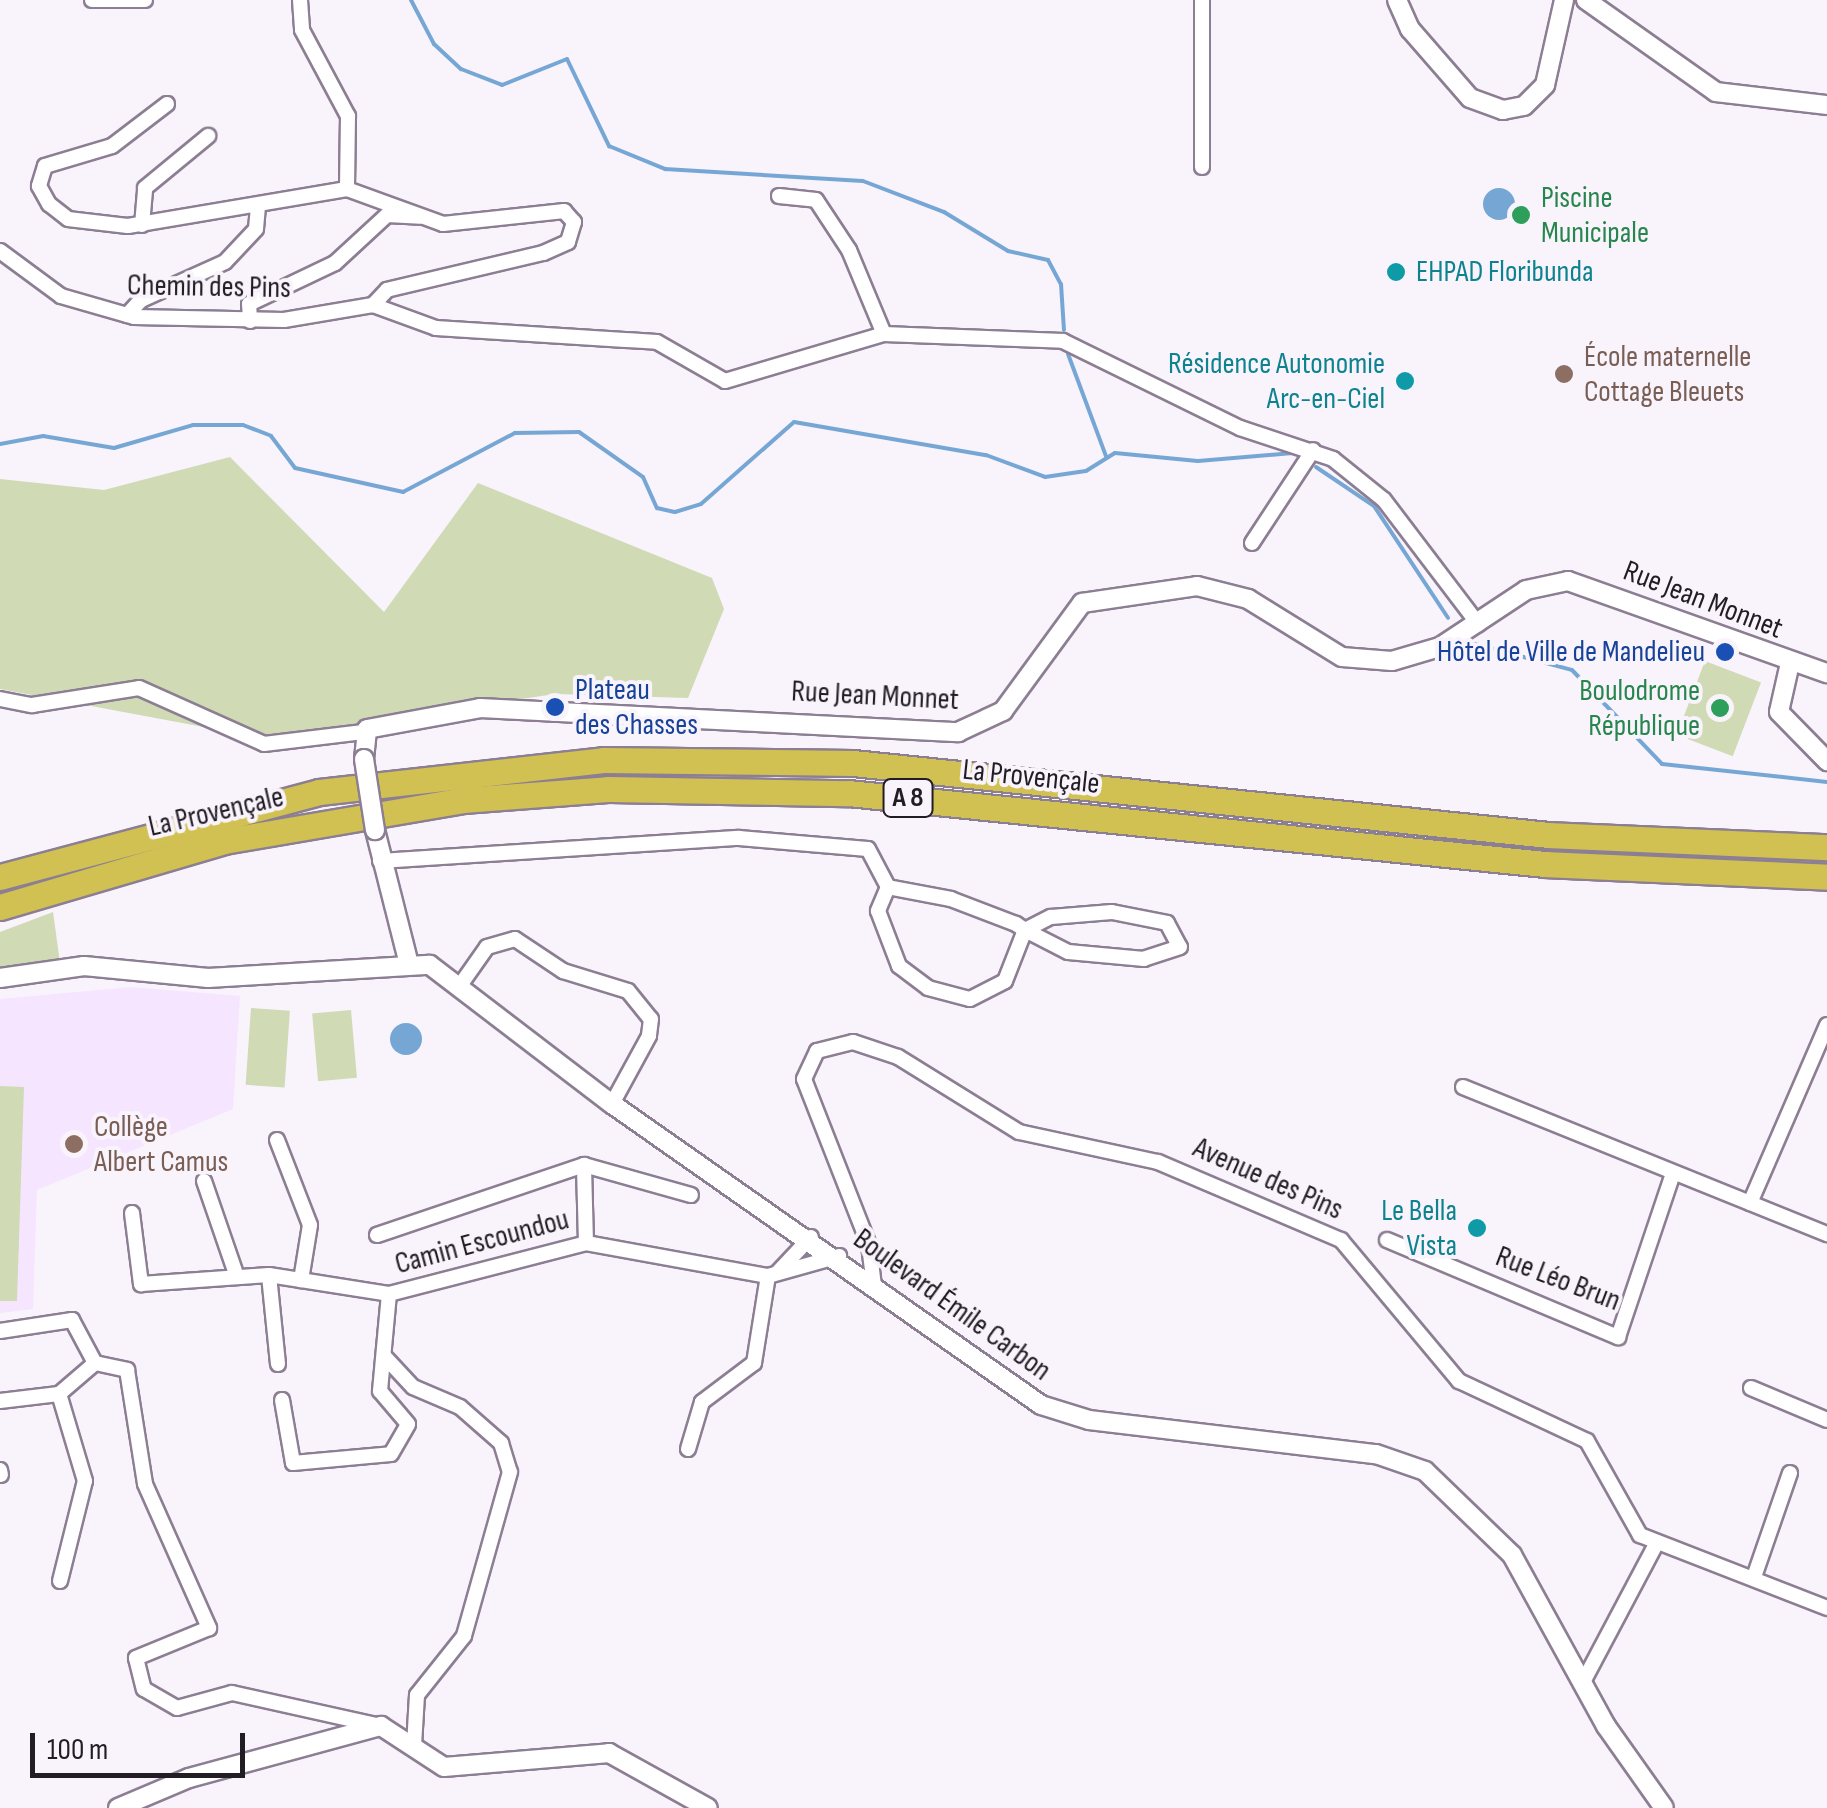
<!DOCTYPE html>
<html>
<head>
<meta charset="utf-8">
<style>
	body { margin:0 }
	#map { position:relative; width:1827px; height:1808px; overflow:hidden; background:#f9f3fc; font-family:"Sofia Sans Condensed",sans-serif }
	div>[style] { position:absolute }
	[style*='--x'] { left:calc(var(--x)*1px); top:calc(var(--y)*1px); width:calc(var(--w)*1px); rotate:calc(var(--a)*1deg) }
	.built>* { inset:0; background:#f6e5fe }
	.green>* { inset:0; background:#d0dab4; transform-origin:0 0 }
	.water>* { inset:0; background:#76a7d4 }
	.round { border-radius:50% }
	.stream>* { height:4px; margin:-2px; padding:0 2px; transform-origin:2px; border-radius:2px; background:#76a7d4 }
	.roads { filter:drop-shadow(2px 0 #8c7e93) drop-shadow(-2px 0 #8c7e93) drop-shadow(0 2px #8c7e93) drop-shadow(0 -2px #8c7e93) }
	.minor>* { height:14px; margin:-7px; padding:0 7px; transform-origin:7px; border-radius:7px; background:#fff }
	.tertiary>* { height:18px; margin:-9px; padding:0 9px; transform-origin:9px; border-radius:9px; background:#fff }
	.motorway>* { height:25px; margin:-12.5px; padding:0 12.5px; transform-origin:12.5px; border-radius:12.5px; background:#d1c153 }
	.bridges { filter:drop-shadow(2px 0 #8c7e93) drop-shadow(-2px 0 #8c7e93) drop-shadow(0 2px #8c7e93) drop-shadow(0 -2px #8c7e93) }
	.tertiary-bridge>* { height:18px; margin:-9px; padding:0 9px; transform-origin:9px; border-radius:9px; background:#fff }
	.dots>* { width:28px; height:28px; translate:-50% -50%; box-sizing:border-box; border:5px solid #f9f3fc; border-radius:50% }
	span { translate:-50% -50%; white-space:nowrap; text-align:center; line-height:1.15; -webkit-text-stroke:8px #f9f3fc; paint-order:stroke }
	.shield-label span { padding:2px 8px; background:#f9f3fc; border:2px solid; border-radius:8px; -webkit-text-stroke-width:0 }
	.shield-label { font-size:28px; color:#221c25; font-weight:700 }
	.leisure-label { font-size:30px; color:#27864d }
	.left { translate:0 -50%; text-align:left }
	.right { translate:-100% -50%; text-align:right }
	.culture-label { font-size:30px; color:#0d838f }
	.street-label { font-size:30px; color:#221c25 }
	.education-label { font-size:30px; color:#785e54 }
	.transit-label { font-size:30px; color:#164399 }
	.scale { position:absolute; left:30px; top:1733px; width:215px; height:45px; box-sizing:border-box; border:5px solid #221c25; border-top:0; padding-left:12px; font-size:30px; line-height:35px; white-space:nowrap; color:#221c25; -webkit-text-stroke:8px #f9f3fc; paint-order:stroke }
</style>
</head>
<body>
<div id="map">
	<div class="built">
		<div style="clip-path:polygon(131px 987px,240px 996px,233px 1109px,37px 1190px,33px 1309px,0 1313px,0 999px)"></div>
	</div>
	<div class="green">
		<div style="clip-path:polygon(230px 457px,384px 612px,478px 483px,712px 578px,724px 609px,688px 698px,555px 694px,263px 738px,0 689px,0 479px,104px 490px)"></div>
		<div style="left:1705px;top:661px;width:60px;height:79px;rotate:21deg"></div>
		<div style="clip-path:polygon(53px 912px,60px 963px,0 975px,0 932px)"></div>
		<div style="left:251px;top:1008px;width:39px;height:77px;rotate:4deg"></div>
		<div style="left:351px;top:1010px;width:68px;height:39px;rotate:85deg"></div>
		<div style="clip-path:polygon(0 1086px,24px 1087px,17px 1301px,0 1301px)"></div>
	</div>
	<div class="water">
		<div class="round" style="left:1483px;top:188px;width:32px;height:32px"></div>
		<div class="round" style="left:390px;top:1023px;width:32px;height:32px"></div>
	</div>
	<div class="stream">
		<div style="--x:411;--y:0;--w:50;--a:62.4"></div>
		<div style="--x:434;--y:44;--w:37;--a:43"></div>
		<div style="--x:461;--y:69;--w:44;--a:21.3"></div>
		<div style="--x:502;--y:85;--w:70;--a:-21.8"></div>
		<div style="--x:567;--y:59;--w:97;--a:64.2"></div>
		<div style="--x:609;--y:146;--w:61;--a:22.3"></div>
		<div style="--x:665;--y:169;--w:198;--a:3.5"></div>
		<div style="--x:863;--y:181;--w:87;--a:20.9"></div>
		<div style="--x:944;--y:212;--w:75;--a:31.4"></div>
		<div style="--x:1008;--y:251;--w:41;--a:12.7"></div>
		<div style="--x:1048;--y:260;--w:27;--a:62"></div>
		<div style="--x:1061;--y:284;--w:46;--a:86.3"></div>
		<div style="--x:1068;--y:354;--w:109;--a:69.6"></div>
		<div style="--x:0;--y:444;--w:44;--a:-10.5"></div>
		<div style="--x:43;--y:436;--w:72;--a:9.6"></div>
		<div style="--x:114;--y:448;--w:82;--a:-16.2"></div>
		<div style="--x:193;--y:425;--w:50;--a:0"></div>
		<div style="--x:243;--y:425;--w:30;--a:21"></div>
		<div style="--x:271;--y:436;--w:40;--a:53"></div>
		<div style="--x:295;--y:468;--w:111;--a:12.5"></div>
		<div style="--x:403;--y:492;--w:127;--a:-27.8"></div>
		<div style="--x:515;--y:433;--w:64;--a:-0.9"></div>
		<div style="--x:579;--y:432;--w:78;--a:35.1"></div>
		<div style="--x:643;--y:477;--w:34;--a:66"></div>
		<div style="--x:657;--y:508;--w:18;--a:13"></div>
		<div style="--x:675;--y:512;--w:27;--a:-17"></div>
		<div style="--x:701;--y:504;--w:124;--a:-41.4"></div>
		<div style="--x:794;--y:422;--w:195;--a:9.8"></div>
		<div style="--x:986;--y:455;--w:63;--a:20.4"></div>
		<div style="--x:1045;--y:477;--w:41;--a:-8.3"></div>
		<div style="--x:1086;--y:471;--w:34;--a:-32"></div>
		<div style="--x:1115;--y:453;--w:83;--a:5.5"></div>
		<div style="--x:1198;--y:461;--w:95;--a:-4.8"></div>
		<div style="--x:1316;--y:467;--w:70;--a:33.9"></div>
		<div style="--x:1374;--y:506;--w:134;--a:56.5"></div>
		<div style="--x:1475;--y:644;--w:100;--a:15"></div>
		<div style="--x:1572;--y:670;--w:130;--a:46.2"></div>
		<div style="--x:1662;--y:764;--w:166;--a:6.2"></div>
	</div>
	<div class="roads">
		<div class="minor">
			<div style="--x:92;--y:0;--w:53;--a:0"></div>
			<div style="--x:300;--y:0;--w:30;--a:86"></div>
			<div style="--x:302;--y:30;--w:98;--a:61.9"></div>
			<div style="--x:348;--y:116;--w:73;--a:90.8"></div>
			<div style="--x:167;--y:104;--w:69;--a:142.6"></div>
			<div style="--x:112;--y:146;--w:70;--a:163.4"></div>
			<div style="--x:45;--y:166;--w:21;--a:107"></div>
			<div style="--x:39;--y:186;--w:21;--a:61"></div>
			<div style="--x:49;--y:204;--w:24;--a:38"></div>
			<div style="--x:68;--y:219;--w:60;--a:6.7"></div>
			<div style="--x:128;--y:226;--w:222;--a:-9.6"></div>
			<div style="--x:347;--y:189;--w:102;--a:20"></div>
			<div style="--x:443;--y:224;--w:122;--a:-6.1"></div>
			<div style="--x:564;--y:211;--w:15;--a:48"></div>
			<div style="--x:574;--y:222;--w:21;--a:107"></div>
			<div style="--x:568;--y:242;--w:27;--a:156"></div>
			<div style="--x:543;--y:253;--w:160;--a:166.7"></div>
			<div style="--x:387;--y:290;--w:21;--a:133"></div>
			<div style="--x:1202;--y:167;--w:167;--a:-90"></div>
			<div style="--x:779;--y:196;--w:37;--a:6"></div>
			<div style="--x:816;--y:200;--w:60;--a:56.6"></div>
			<div style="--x:849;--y:250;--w:91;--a:67.4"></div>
			<div style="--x:142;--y:225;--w:37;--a:-85"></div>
			<div style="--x:145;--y:188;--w:82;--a:-39.5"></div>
			<div style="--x:0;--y:251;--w:76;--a:36.4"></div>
			<div style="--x:61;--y:296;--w:76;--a:16"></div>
			<div style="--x:134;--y:317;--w:150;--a:1.1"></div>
			<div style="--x:284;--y:320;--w:90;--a:-9.6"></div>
			<div style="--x:373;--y:305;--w:67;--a:20.1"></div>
			<div style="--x:436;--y:328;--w:221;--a:3.6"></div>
			<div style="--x:657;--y:342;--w:78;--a:29.8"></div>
			<div style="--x:725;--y:381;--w:166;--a:-16.5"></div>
			<div style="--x:884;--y:334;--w:179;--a:2.2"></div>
			<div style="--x:1063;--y:341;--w:197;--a:26.2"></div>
			<div style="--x:1240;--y:428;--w:98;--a:18.4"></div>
			<div style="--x:1333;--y:459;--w:65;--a:38.8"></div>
			<div style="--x:1384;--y:500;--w:156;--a:52.8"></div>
			<div style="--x:127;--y:315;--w:21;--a:-47"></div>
			<div style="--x:141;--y:300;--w:92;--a:-24.3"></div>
			<div style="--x:225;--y:262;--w:45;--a:-46.8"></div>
			<div style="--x:256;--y:229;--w:23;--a:-85"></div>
			<div style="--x:250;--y:321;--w:17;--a:-93"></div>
			<div style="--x:249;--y:304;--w:95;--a:-25.5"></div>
			<div style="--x:335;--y:263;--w:71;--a:-42.7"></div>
			<div style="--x:387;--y:215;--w:33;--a:3"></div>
			<div style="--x:1252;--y:543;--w:111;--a:-56.7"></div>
			<div style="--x:0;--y:699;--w:33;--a:11"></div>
			<div style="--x:32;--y:705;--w:108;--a:-9"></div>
			<div style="--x:139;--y:688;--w:137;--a:24.1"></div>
			<div style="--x:264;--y:744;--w:100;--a:-6.9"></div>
			<div style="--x:380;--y:861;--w:360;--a:-3.7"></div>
			<div style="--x:739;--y:838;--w:129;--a:4.9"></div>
			<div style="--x:868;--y:849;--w:43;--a:62.2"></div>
			<div style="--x:888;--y:887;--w:26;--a:113"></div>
			<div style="--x:878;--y:911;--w:59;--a:69.1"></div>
			<div style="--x:899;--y:966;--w:36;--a:37"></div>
			<div style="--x:928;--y:988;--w:43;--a:14.7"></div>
			<div style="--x:970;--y:999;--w:39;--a:-27"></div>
			<div style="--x:1005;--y:981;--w:55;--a:-68.6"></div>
			<div style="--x:1025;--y:930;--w:29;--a:-27"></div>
			<div style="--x:1051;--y:917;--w:61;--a:-4.7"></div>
			<div style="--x:1112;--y:912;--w:56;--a:11.3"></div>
			<div style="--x:1167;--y:923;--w:27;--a:62"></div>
			<div style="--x:1180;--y:947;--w:38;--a:162"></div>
			<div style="--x:1144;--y:959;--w:76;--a:-174.7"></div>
			<div style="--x:1068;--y:952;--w:48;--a:-152.9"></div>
			<div style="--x:1025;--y:930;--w:11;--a:-146"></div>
			<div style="--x:1016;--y:924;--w:70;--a:-159"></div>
			<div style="--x:951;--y:899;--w:64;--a:-169.2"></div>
			<div style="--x:461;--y:984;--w:45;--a:-54.9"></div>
			<div style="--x:487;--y:947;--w:29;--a:-16"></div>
			<div style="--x:515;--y:939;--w:58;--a:33.7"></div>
			<div style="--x:563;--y:971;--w:68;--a:17.1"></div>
			<div style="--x:628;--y:991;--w:36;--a:51"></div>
			<div style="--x:651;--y:1019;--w:17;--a:97"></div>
			<div style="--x:649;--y:1036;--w:77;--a:118.6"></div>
			<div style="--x:1463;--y:1087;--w:393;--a:22"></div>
			<div style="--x:277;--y:1140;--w:91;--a:68.8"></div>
			<div style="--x:310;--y:1225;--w:56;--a:99.3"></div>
			<div style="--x:204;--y:1181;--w:95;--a:71"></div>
			<div style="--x:1750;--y:1203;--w:194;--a:-66.6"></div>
			<div style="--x:132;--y:1213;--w:72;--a:82.8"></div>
			<div style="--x:141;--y:1284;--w:128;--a:-4"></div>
			<div style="--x:377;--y:1235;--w:219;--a:-18.7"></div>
			<div style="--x:1387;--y:1240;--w:251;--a:22.8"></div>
			<div style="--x:1618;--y:1337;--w:172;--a:-71.4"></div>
			<div style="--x:586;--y:1243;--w:78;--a:-91.5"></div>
			<div style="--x:584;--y:1165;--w:111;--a:15.7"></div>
			<div style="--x:778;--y:1272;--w:48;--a:-46.7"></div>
			<div style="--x:874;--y:1286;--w:41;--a:-97"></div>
			<div style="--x:869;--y:1245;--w:178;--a:-111.4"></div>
			<div style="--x:804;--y:1079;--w:31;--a:-65"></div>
			<div style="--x:817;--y:1051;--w:37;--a:-14"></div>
			<div style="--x:853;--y:1042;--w:47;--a:18.4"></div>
			<div style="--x:898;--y:1057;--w:142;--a:31.8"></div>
			<div style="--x:1019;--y:1132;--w:142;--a:12.2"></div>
			<div style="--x:1158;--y:1162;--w:199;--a:23.1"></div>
			<div style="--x:1341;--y:1240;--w:184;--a:50.1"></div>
			<div style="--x:1459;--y:1381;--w:141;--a:25.1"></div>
			<div style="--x:1587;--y:1441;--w:108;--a:60.6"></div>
			<div style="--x:1640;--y:1535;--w:201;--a:21.3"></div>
			<div style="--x:0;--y:1331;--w:73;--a:-8.7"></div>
			<div style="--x:72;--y:1320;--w:49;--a:61.9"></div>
			<div style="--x:385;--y:1357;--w:41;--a:47"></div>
			<div style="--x:413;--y:1387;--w:51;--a:23.1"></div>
			<div style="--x:460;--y:1407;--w:55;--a:41.3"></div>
			<div style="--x:501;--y:1443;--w:30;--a:73"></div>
			<div style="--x:510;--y:1472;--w:170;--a:105.7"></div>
			<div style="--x:464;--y:1636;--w:75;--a:128.5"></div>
			<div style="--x:417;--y:1695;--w:51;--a:93.4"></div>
			<div style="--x:278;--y:1364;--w:89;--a:-95.8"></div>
			<div style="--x:269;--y:1275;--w:121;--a:9"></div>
			<div style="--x:1751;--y:1388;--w:82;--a:22.8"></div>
			<div style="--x:282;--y:1400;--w:64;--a:80.1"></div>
			<div style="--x:293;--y:1463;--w:98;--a:-5.2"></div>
			<div style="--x:391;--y:1454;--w:34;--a:-60"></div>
			<div style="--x:408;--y:1424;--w:43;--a:-130.3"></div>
			<div style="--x:380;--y:1391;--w:97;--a:-84.7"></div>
			<div style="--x:389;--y:1294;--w:203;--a:-14.5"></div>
			<div style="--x:586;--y:1243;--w:185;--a:10.3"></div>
			<div style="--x:768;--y:1276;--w:74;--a:-15.7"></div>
			<div style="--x:0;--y:1401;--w:59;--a:-6.8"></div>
			<div style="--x:688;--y:1449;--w:49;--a:-73.4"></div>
			<div style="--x:702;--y:1402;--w:65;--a:-36.9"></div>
			<div style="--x:754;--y:1363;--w:88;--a:-80.9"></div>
			<div style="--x:0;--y:1470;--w:5;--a:79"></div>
			<div style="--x:1754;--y:1577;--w:110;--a:-70.9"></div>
			<div style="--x:60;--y:1581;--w:103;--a:-76"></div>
			<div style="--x:85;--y:1481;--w:91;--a:-106.6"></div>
			<div style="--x:59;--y:1394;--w:48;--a:-40.7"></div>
			<div style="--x:95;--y:1363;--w:33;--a:12"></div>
			<div style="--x:127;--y:1370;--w:115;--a:81"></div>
			<div style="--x:145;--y:1484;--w:158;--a:66"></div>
			<div style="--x:209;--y:1628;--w:79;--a:157.7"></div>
			<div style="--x:136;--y:1658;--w:32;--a:76"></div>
			<div style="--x:144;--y:1689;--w:38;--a:30"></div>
			<div style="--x:177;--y:1708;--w:57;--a:-15.3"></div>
			<div style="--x:232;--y:1693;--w:148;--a:12.5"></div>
			<div style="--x:1583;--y:1682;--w:154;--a:-62.1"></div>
		</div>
		<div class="tertiary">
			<div style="--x:1397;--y:0;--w:32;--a:66"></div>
			<div style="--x:1410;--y:29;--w:91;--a:49"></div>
			<div style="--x:1470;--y:98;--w:35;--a:20"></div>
			<div style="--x:1503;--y:110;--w:21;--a:-11"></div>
			<div style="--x:1524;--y:106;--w:30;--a:-45"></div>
			<div style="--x:1545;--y:85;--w:87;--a:-77.4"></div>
			<div style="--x:1586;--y:0;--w:159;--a:35.3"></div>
			<div style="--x:1716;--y:92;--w:112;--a:6.7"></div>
			<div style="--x:1790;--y:663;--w:50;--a:102.7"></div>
			<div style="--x:1779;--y:712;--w:69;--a:45.6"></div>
			<div style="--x:364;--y:759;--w:30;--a:-84"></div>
			<div style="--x:367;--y:729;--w:115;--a:-10.5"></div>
			<div style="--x:480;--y:708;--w:479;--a:2.9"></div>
			<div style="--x:958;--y:732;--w:50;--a:-25"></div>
			<div style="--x:1003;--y:711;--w:134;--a:-53.8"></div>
			<div style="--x:1082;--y:603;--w:116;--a:-8.4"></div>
			<div style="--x:1197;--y:586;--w:53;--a:14.3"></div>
			<div style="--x:1248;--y:599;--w:110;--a:31.7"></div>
			<div style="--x:1342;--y:657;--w:50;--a:4.6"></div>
			<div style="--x:1392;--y:661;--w:50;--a:-16.3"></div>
			<div style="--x:1440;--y:647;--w:103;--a:-33.5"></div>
			<div style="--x:1526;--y:590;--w:43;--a:-12.1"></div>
			<div style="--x:1568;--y:581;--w:275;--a:19.6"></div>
			<div style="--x:375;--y:830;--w:134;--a:75.8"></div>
			<div style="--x:0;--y:978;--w:85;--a:-8.1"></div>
			<div style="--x:84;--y:966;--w:125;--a:5.5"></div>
			<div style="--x:208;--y:978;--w:222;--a:-3.4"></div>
			<div style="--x:430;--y:965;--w:229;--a:37.4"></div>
			<div style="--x:612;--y:1104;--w:524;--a:35.05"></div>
			<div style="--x:1041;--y:1405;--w:50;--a:17.4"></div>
			<div style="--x:1089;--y:1420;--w:289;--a:6.8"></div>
			<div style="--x:1376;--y:1454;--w:52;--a:19.1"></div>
			<div style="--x:1425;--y:1471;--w:121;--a:44"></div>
			<div style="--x:1512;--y:1555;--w:195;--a:61.2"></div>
			<div style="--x:1606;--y:1726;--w:100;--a:54.7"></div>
			<div style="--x:118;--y:1808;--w:77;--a:-22.9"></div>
			<div style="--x:189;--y:1778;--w:199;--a:-15.2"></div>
			<div style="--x:381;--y:1726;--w:75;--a:33.1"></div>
			<div style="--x:444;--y:1767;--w:166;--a:-4.8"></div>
			<div style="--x:609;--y:1753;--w:113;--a:29.1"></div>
		</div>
		<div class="motorway">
			<div style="--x:0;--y:877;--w:330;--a:-14.9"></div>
			<div style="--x:319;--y:792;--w:286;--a:-6.4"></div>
			<div style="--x:603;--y:760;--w:250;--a:0.7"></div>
			<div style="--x:853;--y:763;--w:699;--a:5.91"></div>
			<div style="--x:1548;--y:835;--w:279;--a:2.5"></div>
			<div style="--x:0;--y:907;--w:234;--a:-16.4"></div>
			<div style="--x:224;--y:841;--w:242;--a:-9.7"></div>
			<div style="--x:463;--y:800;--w:145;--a:-4.3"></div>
			<div style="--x:608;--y:789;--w:240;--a:1"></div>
			<div style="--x:848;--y:793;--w:701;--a:5.82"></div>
			<div style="--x:1545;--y:864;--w:282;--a:2.6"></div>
		</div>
	</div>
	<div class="bridges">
		<div class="tertiary-bridge">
			<div style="--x:364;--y:759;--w:72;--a:81.2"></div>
		</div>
	</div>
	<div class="dots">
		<div style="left:1521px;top:215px;background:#2e9e5b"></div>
		<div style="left:1396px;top:272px;background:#0f9aa8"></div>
		<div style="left:1564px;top:374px;background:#8d6e63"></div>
		<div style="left:1405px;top:381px;background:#0f9aa8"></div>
		<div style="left:1725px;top:652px;background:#1a4fb4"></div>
		<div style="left:555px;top:707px;background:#1a4fb4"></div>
		<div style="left:1720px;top:708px;background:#2e9e5b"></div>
		<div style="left:74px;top:1144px;background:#8d6e63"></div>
		<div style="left:1477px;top:1228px;background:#0f9aa8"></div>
	</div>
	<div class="shield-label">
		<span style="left:908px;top:798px">A 8</span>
	</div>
	<div class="leisure-label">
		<span class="left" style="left:1541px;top:215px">Piscine<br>Municipale</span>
		<span class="right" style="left:1700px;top:708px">Boulodrome<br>République</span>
	</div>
	<div class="culture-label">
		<span class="left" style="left:1416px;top:272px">EHPAD Floribunda</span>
		<span class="right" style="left:1385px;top:381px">Résidence Autonomie<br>Arc-en-Ciel</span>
		<span class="right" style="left:1457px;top:1228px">Le Bella<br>Vista</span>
	</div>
	<div class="street-label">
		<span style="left:209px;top:287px;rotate:1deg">Chemin des Pins</span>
		<span style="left:1703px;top:600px;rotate:21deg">Rue Jean Monnet</span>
		<span style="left:875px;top:696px;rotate:3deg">Rue Jean Monnet</span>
		<span style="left:1031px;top:777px;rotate:6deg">La Provençale</span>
		<span style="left:216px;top:812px;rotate:-13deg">La Provençale</span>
		<span style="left:1268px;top:1179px;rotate:24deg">Avenue des Pins</span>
		<span style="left:482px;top:1242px;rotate:-15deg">Camin Escoundou</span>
		<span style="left:1558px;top:1279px;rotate:21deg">Rue Léo Brun</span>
		<span style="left:952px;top:1305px;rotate:36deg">Boulevard Émile Carbon</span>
	</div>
	<div class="education-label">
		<span class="left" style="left:1584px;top:374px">École maternelle<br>Cottage Bleuets</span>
		<span class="left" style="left:94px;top:1144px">Collège<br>Albert Camus</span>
	</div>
	<div class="transit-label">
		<span class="right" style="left:1705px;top:652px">Hôtel de Ville de Mandelieu</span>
		<span class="left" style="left:575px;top:707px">Plateau<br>des Chasses</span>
	</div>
	<div class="scale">100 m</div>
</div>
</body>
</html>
